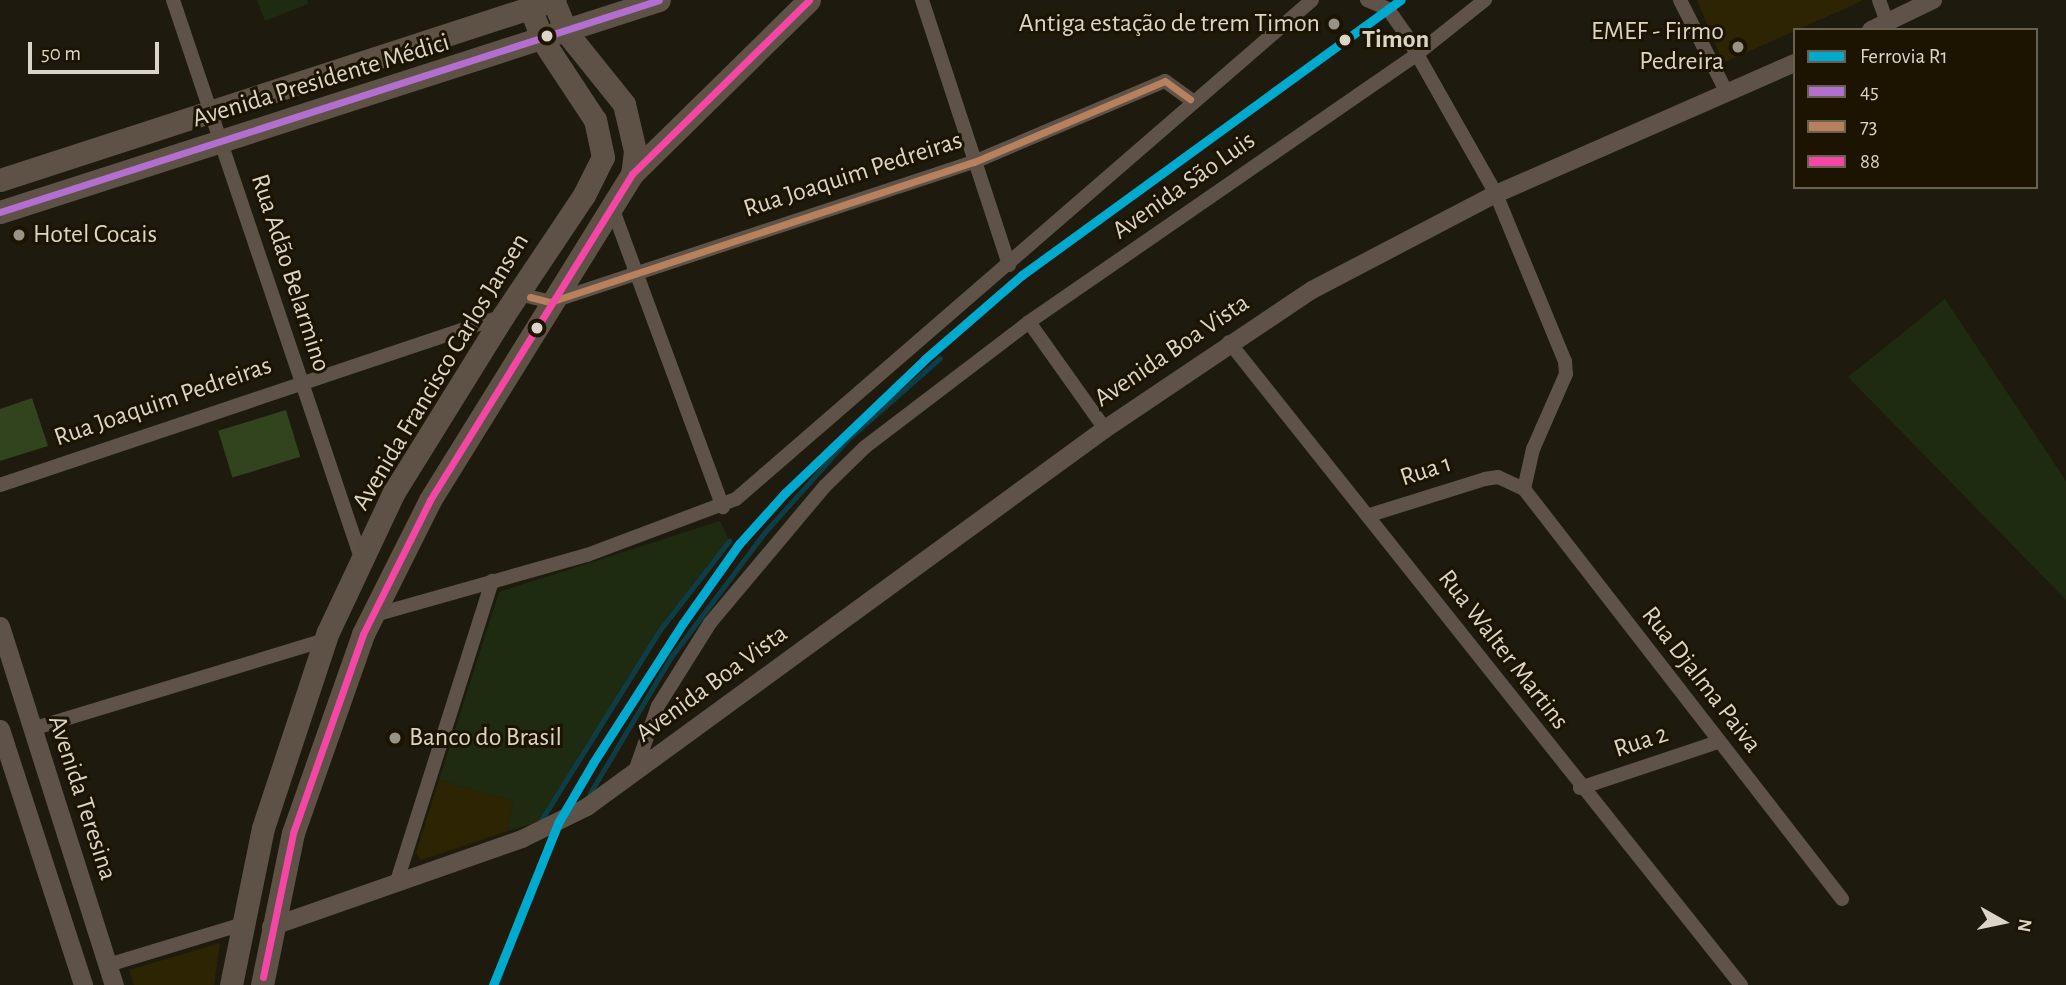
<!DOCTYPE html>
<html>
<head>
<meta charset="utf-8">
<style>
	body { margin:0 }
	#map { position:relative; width:2066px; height:985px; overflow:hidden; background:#1e1a0d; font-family:"Alegreya Sans",sans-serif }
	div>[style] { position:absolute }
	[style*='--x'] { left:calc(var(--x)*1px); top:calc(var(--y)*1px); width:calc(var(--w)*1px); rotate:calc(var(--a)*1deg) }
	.built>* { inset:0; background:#2d2404 }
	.green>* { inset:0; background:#1f2b11 }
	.forest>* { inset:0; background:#31441e; transform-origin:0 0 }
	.stream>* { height:5px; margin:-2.5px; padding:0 2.5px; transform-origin:2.5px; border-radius:2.5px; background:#0c3e47 }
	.minor>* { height:14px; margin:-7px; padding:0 7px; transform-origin:7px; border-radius:7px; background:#5e5249 }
	.tertiary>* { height:18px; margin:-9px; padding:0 9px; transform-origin:9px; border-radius:9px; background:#5e5249 }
	.secondary>* { height:19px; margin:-9.5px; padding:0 9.5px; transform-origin:9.5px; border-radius:9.5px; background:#5f5349 }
	.primary>* { height:23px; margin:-11.5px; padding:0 11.5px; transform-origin:11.5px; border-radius:11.5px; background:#5e5145 }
	.bus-1>* { height:7px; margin:-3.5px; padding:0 3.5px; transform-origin:3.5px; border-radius:3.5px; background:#b36fd0 }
	.bus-2>* { height:7px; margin:-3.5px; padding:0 3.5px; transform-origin:3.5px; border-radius:3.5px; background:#b6815c }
	.bus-3>* { height:7px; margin:-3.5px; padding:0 3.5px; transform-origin:3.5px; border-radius:3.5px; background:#f346a5 }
	.rail-1>* { height:9px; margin:-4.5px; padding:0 4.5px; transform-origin:4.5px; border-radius:4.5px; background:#00a9ce }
	.dots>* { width:19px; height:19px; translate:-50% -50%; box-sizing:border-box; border:4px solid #1c1400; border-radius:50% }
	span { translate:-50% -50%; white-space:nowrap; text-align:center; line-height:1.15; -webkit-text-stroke:6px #1c1400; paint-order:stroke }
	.poi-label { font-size:26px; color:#dad5c6 }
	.right { translate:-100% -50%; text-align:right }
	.left { translate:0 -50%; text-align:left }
	.stop-label { font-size:26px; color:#dad5c6; font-weight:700 }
	.street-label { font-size:26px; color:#dad5c6 }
	.legend { position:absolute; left:1793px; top:28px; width:245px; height:161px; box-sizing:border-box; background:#1c1400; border:2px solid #68614f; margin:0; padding:9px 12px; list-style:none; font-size:21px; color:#dad5c6 }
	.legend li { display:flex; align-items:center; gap:14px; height:35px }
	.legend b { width:35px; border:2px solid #68614f }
	.north { position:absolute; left:1968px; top:887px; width:70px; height:70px; -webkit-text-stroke:5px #1c1400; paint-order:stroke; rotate:99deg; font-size:19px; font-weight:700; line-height:28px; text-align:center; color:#dad5c6 }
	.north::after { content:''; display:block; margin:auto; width:24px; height:32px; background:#dad5c6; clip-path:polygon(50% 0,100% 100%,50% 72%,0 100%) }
	.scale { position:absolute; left:28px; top:42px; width:131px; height:32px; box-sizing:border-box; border:4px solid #dad5c6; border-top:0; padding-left:9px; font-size:21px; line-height:24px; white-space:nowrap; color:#dad5c6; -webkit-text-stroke:5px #1c1400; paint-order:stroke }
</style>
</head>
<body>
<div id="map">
	<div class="built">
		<div style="clip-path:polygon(1697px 0,1862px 0,1862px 1px,1723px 63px)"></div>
		<div style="clip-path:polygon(439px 780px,513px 801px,508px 831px,421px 860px,416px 853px)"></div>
		<div style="clip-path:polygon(220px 943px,214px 985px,134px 985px,129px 970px)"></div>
	</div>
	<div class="green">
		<div style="clip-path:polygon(257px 0,307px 0,308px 4px,265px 21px)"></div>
		<div style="clip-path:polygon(1945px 299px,2066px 481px,2066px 600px,1848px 377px)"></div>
		<div style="clip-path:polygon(720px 521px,729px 541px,660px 630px,540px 822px,508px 831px,513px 801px,439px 780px,499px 592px)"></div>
	</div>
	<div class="forest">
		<div style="clip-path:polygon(32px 398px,48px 446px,0 461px,0 409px)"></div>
		<div style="left:286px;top:410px;width:49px;height:71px;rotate:73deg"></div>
	</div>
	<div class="stream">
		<div style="--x:590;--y:793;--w:158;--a:-59.2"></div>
		<div style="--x:671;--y:657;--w:155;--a:-53.1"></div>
		<div style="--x:764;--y:533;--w:127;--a:-48.2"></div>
		<div style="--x:849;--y:438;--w:121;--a:-41.3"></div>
		<div style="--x:540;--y:822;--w:226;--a:-58"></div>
		<div style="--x:660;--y:630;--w:113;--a:-52.2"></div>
		<div style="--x:496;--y:985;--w:82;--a:-69.4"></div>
	</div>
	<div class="minor">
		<div style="--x:173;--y:0;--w:592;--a:71.38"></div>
		<div style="--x:922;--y:0;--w:279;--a:71.8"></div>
		<div style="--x:1367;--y:0;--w:23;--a:23"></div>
		<div style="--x:1388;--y:9;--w:29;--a:55"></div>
		<div style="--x:1405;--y:33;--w:185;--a:60.5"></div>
		<div style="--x:1496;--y:194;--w:181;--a:67.6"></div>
		<div style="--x:1565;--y:361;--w:13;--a:86"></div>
		<div style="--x:1566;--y:374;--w:82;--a:113.7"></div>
		<div style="--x:1533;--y:449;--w:41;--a:102.7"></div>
		<div style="--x:1680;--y:0;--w:104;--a:63.2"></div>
		<div style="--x:1879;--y:0;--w:23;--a:70"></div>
		<div style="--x:613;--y:210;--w:317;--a:69.7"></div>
		<div style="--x:519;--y:294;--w:32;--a:14"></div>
		<div style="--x:550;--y:302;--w:447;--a:-18.3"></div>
		<div style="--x:974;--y:162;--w:207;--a:-23"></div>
		<div style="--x:1165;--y:81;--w:34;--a:36"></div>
		<div style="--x:1029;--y:322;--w:131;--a:54.6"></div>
		<div style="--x:1229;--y:342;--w:822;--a:51.47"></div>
		<div style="--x:0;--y:485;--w:531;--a:-18.57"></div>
		<div style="--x:1370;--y:515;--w:121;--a:-17.4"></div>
		<div style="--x:1485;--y:479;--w:13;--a:-9"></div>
		<div style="--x:1498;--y:477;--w:29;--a:25"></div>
		<div style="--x:1524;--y:489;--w:519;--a:52.2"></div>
		<div style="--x:371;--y:616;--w:224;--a:-15.8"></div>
		<div style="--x:587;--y:555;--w:159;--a:-20.6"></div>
		<div style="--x:736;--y:499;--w:762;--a:-40.9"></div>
		<div style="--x:32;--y:729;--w:306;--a:-16.9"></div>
		<div style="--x:634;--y:774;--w:72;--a:-70.6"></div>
		<div style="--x:658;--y:706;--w:98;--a:-57.9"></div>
		<div style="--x:710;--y:623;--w:179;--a:-50"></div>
		<div style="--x:825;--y:486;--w:56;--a:-44.3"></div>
		<div style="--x:865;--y:447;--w:206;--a:-37.3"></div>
		<div style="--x:1029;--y:322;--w:472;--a:-34.6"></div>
		<div style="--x:1417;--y:54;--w:87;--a:-38.5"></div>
		<div style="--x:1580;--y:788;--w:145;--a:-18.4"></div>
		<div style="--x:397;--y:881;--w:315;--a:-72.4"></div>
		<div style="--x:108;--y:965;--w:138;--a:-16.9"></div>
	</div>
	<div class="tertiary">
		<div style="--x:1871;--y:30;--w:69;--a:-25.8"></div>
		<div style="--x:271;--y:927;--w:266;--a:-19.3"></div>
		<div style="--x:522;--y:839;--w:72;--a:-26.2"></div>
		<div style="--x:587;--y:807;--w:641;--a:-36.12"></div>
		<div style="--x:1105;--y:429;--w:249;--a:-33.9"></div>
		<div style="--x:1312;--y:290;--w:208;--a:-27.6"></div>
		<div style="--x:1496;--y:194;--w:326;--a:-23.7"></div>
	</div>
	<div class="secondary">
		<div style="--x:0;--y:626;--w:377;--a:72.4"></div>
		<div style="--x:0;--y:729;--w:269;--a:72"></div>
	</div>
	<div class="primary">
		<div style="--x:553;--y:0;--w:36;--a:67"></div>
		<div style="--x:567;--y:33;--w:91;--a:51.2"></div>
		<div style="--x:624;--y:104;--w:48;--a:76.8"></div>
		<div style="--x:635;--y:151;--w:23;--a:97"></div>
		<div style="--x:0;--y:180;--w:583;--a:-18"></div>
		<div style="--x:0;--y:212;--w:692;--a:-17.83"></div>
		<div style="--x:231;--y:985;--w:160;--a:-78.5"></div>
		<div style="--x:263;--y:828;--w:206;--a:-71.7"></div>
		<div style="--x:328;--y:632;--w:155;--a:-64.8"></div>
		<div style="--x:394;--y:492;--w:207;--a:-58.2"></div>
		<div style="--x:503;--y:316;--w:146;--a:-56.2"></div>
		<div style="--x:584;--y:195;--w:42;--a:-63.4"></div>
		<div style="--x:603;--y:157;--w:38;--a:-102"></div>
		<div style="--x:595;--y:120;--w:95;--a:-123.4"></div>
		<div style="--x:543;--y:41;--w:36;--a:-111"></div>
		<div style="--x:262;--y:985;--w:155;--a:-78.5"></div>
		<div style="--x:293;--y:833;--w:211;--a:-70.6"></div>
		<div style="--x:363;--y:634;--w:150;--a:-63.4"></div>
		<div style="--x:430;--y:500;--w:384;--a:-58.2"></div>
		<div style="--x:632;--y:174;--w:248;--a:-44.5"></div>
	</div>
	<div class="bus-1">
		<div style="--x:0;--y:212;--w:692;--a:-17.83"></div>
	</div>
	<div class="bus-2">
		<div style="--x:530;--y:297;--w:21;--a:14"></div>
		<div style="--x:550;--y:302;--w:447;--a:-18.3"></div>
		<div style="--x:974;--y:162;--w:207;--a:-23"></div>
		<div style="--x:1165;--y:81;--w:31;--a:36"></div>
	</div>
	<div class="bus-3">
		<div style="--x:263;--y:977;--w:147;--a:-78.2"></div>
		<div style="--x:293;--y:833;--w:211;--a:-70.6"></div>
		<div style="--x:363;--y:634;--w:150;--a:-63.4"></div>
		<div style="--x:430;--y:500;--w:384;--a:-58.2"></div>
		<div style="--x:632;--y:174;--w:248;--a:-44.5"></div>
	</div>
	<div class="rail-1">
		<div style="--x:493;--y:985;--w:175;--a:-68.1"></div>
		<div style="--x:558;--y:823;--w:69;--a:-59.7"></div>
		<div style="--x:593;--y:763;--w:166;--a:-57.3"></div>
		<div style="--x:683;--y:623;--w:97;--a:-54.7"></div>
		<div style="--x:739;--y:544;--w:69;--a:-48"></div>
		<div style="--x:785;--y:493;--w:194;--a:-43.7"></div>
		<div style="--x:925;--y:359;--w:128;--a:-40.9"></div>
		<div style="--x:1022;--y:275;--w:468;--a:-36"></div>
	</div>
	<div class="dots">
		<div style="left:1334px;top:24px;background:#989485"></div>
		<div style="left:547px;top:36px;background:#dad5c6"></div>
		<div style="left:1345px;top:40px;background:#dad5c6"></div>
		<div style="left:1738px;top:47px;background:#989485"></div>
		<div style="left:19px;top:235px;background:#989485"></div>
		<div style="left:537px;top:328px;background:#dad5c6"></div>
		<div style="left:395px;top:738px;background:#989485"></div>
	</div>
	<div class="poi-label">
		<span class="right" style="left:1320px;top:24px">Antiga estação de trem Timon</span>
		<span class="right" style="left:1724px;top:47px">EMEF - Firmo<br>Pedreira</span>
		<span class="left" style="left:33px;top:235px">Hotel Cocais</span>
		<span class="left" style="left:409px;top:738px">Banco do Brasil</span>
	</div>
	<div class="stop-label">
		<span class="left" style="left:1362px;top:40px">Timon</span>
	</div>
	<div class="street-label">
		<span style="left:321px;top:81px;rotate:-17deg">Avenida Presidente Médici</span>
		<span style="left:853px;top:175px;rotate:-18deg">Rua Joaquim Pedreiras</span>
		<span style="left:1184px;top:186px;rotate:-35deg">Avenida São Luis</span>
		<span style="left:290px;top:273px;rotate:72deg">Rua Adão Belarmino</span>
		<span style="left:1172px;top:351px;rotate:-34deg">Avenida Boa Vista</span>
		<span style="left:441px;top:372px;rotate:-59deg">Avenida Francisco Carlos Jansen</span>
		<span style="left:163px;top:402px;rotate:-19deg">Rua Joaquim Pedreiras</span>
		<span style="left:1426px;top:471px;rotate:-18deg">Rua 1</span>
		<span style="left:1503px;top:650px;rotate:52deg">Rua Walter Martins</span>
		<span style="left:1701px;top:680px;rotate:52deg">Rua Djalma Paiva</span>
		<span style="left:712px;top:684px;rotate:-36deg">Avenida Boa Vista</span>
		<span style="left:1641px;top:742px;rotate:-18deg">Rua 2</span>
		<span style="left:82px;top:798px;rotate:72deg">Avenida Teresina</span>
	</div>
	<ul class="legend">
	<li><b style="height:9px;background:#00a9ce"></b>Ferrovia R1</li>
	<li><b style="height:9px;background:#b36fd0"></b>45</li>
	<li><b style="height:9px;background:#b6815c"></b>73</li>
	<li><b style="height:9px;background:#f346a5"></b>88</li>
	</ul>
	<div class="north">N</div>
	<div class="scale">50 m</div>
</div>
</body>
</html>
